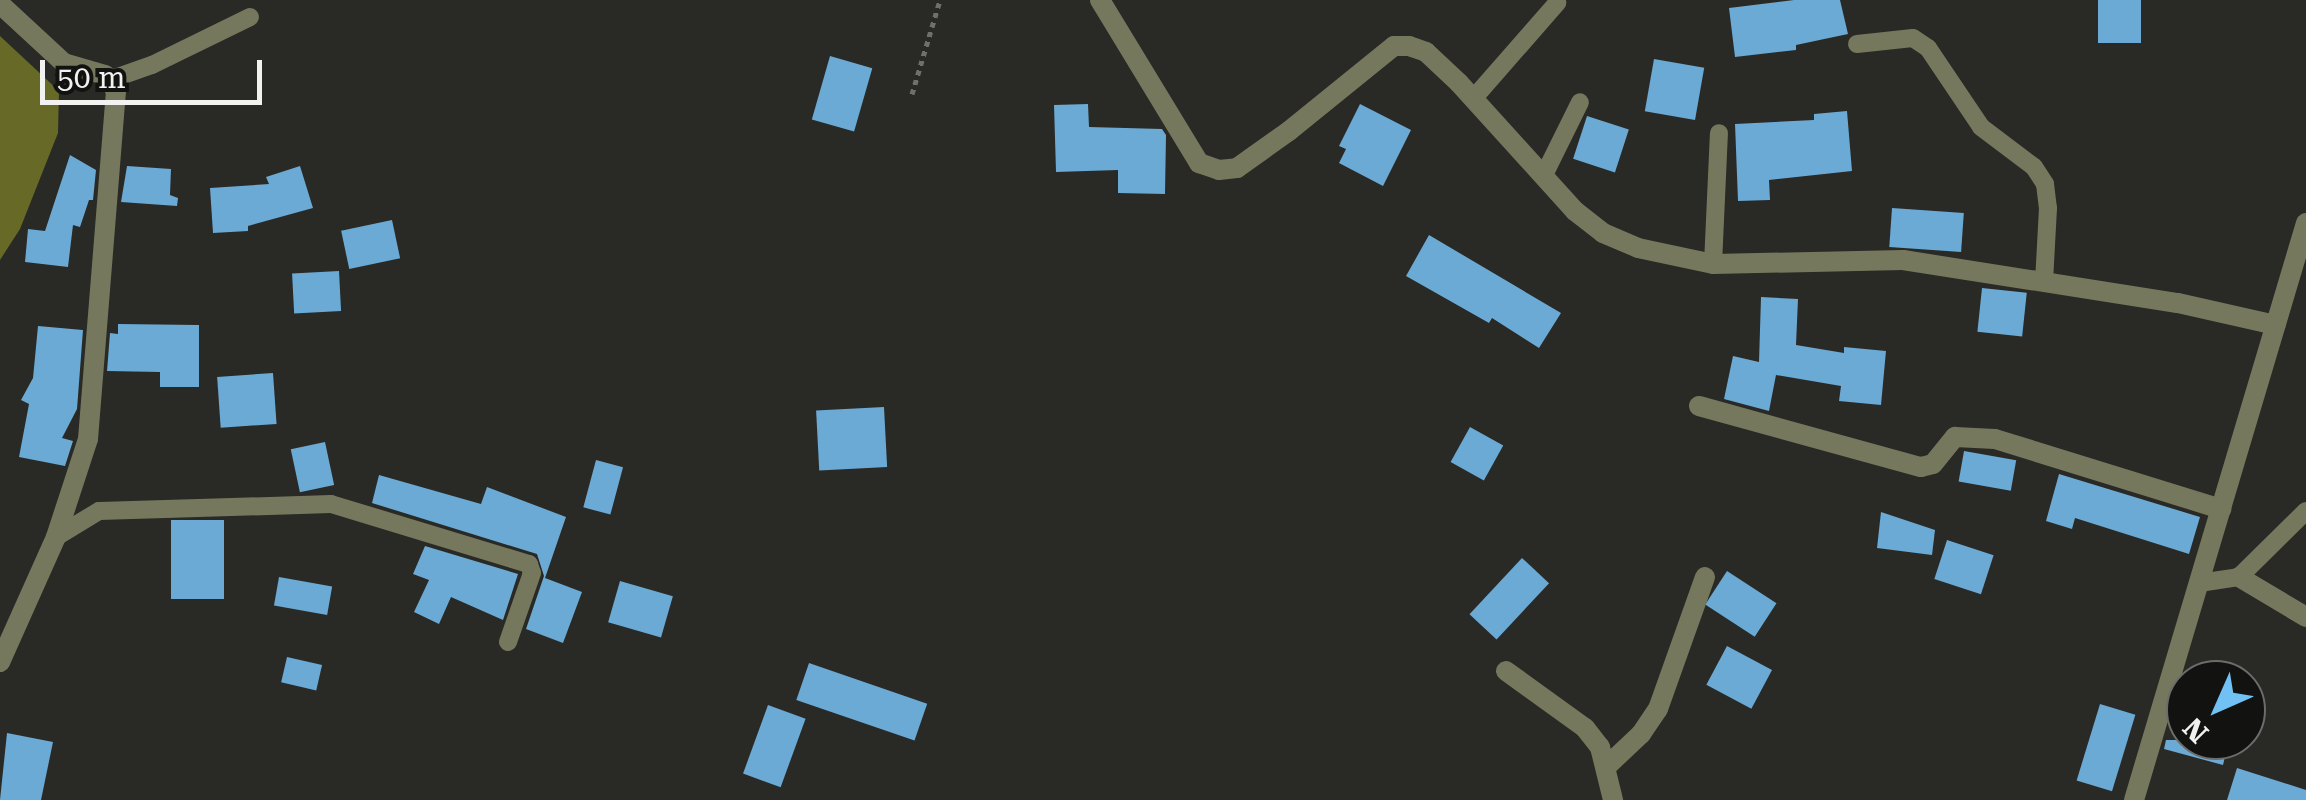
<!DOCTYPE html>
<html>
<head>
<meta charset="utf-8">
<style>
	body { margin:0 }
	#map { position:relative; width:2306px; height:800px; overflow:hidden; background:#292926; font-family:"Roboto Serif",serif }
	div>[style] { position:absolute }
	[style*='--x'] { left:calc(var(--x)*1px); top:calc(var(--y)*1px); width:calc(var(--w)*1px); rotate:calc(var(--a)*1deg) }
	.water>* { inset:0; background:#676927 }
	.building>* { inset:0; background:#6baad4; transform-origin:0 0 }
	.path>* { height:5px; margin-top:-2.5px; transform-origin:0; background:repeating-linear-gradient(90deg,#6f6f6d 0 5px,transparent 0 10px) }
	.service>* { height:18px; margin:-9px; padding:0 9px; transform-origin:9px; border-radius:9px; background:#76785d }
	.minor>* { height:20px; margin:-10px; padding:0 10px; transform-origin:10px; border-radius:10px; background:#76785d }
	span { translate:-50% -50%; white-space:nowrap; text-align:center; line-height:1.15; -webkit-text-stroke:10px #121211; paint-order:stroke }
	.north { position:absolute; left:2166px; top:660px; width:100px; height:100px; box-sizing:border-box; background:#121211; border:2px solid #6c6c6a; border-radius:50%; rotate:225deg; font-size:28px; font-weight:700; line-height:40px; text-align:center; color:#f2f2f0 }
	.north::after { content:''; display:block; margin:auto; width:35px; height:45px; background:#72c1f5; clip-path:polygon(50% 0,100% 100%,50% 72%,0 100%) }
	.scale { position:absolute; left:40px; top:60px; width:222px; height:45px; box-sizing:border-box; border:5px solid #f2f2f0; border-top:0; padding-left:12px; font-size:30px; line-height:35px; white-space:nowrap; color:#f2f2f0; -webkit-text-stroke:8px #121211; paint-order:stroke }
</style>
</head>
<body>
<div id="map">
	<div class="water">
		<div style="clip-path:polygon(0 36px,59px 91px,58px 133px,20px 229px,0 260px)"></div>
	</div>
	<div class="building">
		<div style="clip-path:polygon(1794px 0,1840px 0,1848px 34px,1796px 45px,1796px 50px,1735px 57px,1729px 8px)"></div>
		<div style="left:2098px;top:0;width:43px;height:43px"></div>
		<div style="left:830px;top:56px;width:44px;height:66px;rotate:16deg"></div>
		<div style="left:1654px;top:59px;width:51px;height:53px;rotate:10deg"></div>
		<div style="clip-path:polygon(1088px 104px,1089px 127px,1162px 129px,1166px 135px,1165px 194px,1118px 193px,1118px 170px,1056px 172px,1054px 105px)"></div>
		<div style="clip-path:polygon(1360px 104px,1411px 130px,1383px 186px,1339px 163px,1346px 149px,1339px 146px)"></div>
		<div style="clip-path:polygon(1847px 111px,1852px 171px,1769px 180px,1770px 200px,1738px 201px,1735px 124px,1814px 120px,1814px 114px)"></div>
		<div style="left:1587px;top:116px;width:44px;height:45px;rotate:18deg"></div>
		<div style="clip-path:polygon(70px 155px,96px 170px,93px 200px,89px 200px,80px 227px,73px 225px,68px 267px,25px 262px,28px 229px,45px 231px)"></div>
		<div style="clip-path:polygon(127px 166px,171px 169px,170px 195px,178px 198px,177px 206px,121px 202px)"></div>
		<div style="clip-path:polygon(300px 166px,313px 208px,248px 226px,248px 231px,213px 233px,210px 188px,269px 184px,266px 177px)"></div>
		<div style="left:1892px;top:208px;width:72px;height:39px;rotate:4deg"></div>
		<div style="left:392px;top:220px;width:39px;height:52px;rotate:78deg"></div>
		<div style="clip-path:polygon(1429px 235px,1561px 313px,1539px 348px,1492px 318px,1489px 323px,1406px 276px)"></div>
		<div style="left:339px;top:271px;width:40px;height:47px;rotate:87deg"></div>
		<div style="left:1982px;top:288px;width:45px;height:44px;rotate:6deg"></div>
		<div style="clip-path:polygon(1761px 297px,1798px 299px,1796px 345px,1844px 353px,1844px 347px,1886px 351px,1881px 405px,1839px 401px,1841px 386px,1776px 375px,1769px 411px,1724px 399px,1733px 356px,1759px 362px)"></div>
		<div style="clip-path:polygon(118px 324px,199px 325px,199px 387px,160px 387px,160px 372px,107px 371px,110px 333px,118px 334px)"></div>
		<div style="clip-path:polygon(38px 326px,83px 330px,77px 409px,62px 438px,73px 441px,65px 466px,19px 457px,29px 404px,21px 400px,33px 378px)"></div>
		<div style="left:273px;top:373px;width:51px;height:56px;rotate:86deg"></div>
		<div style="left:884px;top:407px;width:60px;height:68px;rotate:87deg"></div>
		<div style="left:1470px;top:427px;width:38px;height:40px;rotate:29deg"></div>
		<div style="left:325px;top:442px;width:44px;height:35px;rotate:78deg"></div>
		<div style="left:1964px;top:451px;width:53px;height:31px;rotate:10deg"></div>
		<div style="left:596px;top:460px;width:28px;height:49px;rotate:15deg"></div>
		<div style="clip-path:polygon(2059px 474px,2200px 517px,2189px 554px,2075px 518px,2072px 529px,2046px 521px)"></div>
		<div style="clip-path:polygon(379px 475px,481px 504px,487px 487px,566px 517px,545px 578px,582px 592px,563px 643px,526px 629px,544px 576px,537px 554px,372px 503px)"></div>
		<div style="clip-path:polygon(1881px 512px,1935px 530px,1932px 555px,1877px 548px)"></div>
		<div style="left:224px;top:520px;width:79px;height:53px;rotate:90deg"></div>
		<div style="left:1947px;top:540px;width:49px;height:41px;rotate:18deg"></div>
		<div style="clip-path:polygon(425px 546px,518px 574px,503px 620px,451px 597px,439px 624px,414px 612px,429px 580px,413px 574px)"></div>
		<div style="left:1522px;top:558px;width:37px;height:77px;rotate:43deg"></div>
		<div style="left:1727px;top:571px;width:59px;height:40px;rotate:33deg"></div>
		<div style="left:279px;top:577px;width:54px;height:29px;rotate:10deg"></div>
		<div style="left:620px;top:581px;width:55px;height:43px;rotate:16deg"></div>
		<div style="left:1727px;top:646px;width:51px;height:44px;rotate:28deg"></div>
		<div style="left:287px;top:657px;width:36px;height:26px;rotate:13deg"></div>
		<div style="left:809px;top:663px;width:125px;height:39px;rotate:19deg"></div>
		<div style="left:2100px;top:704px;width:37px;height:80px;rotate:17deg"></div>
		<div style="left:768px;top:705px;width:40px;height:73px;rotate:20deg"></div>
		<div style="clip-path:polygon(7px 733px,53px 742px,41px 800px,0 800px)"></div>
		<div style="clip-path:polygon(2166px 740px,2229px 740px,2223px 765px,2164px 749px)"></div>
		<div style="clip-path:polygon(2237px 768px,2306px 790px,2306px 800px,2227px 800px)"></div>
	</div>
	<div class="path">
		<div style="--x:912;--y:94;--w:98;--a:-73.4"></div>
	</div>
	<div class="service">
		<div style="--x:1857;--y:44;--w:56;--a:-6.1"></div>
		<div style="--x:1913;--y:38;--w:18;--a:34"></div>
		<div style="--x:1928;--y:48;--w:95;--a:56.1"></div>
		<div style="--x:1981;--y:127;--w:66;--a:37"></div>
		<div style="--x:2034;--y:167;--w:20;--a:57"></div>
		<div style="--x:2045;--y:184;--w:24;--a:83"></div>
		<div style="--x:2048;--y:208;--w:73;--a:93.1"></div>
		<div style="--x:112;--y:79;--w:42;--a:-19.3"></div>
		<div style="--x:152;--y:65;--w:109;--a:-26.1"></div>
		<div style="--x:1473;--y:99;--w:128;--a:-48.8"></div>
		<div style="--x:1544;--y:175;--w:81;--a:-63.7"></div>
		<div style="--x:1713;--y:264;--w:131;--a:-87.4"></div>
		<div style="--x:56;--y:537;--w:50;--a:-31.2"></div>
		<div style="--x:99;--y:511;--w:232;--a:-1.7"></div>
		<div style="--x:331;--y:504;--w:207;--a:16.9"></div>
		<div style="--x:529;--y:564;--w:9;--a:72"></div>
		<div style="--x:532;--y:573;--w:73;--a:109.2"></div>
		<div style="--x:2199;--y:583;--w:40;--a:-8.5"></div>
		<div style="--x:2239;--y:577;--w:94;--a:-44.6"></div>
	</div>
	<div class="minor">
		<div style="--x:1100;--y:0;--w:191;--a:58.7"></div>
		<div style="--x:1199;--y:163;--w:21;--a:19"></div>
		<div style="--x:1219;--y:170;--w:18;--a:-6"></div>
		<div style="--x:1237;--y:168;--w:64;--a:-35.4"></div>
		<div style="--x:1289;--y:131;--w:135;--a:-39"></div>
		<div style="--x:1394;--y:46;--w:15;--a:0"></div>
		<div style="--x:1409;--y:46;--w:18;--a:19"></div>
		<div style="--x:1426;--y:52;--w:45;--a:43.2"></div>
		<div style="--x:1459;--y:83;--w:173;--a:47.8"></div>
		<div style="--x:1575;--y:211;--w:36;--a:38"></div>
		<div style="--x:1603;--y:233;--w:38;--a:23"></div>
		<div style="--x:1638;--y:248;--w:77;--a:12"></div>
		<div style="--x:1713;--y:264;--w:190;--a:-1.2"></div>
		<div style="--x:1903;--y:260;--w:278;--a:8.9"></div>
		<div style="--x:2178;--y:303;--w:100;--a:12.7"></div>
		<div style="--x:0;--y:4;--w:87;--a:42.7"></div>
		<div style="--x:64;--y:63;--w:43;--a:16.3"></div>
		<div style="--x:105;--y:75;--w:19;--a:55"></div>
		<div style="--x:116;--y:91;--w:349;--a:94.6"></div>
		<div style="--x:88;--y:439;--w:103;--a:108.1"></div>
		<div style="--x:56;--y:537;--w:137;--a:114.1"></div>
		<div style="--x:1699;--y:406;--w:230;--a:15.4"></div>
		<div style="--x:1921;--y:467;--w:12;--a:-14"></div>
		<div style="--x:1933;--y:464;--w:35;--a:-51"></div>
		<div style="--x:1955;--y:437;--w:40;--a:2.9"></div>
		<div style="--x:1995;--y:439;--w:237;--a:17.2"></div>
		<div style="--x:2239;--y:577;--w:78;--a:30.8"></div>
		<div style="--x:1506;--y:671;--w:97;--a:35.8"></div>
		<div style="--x:1585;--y:728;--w:24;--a:52"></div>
		<div style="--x:1600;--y:747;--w:55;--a:76.2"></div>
		<div style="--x:1607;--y:766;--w:47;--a:-43.3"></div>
		<div style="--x:1641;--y:734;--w:30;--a:-56"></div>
		<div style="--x:1658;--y:709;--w:140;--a:-70.4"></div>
		<div style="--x:2134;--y:800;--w:602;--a:-73.4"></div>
	</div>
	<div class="north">N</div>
	<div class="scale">50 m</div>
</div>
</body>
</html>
